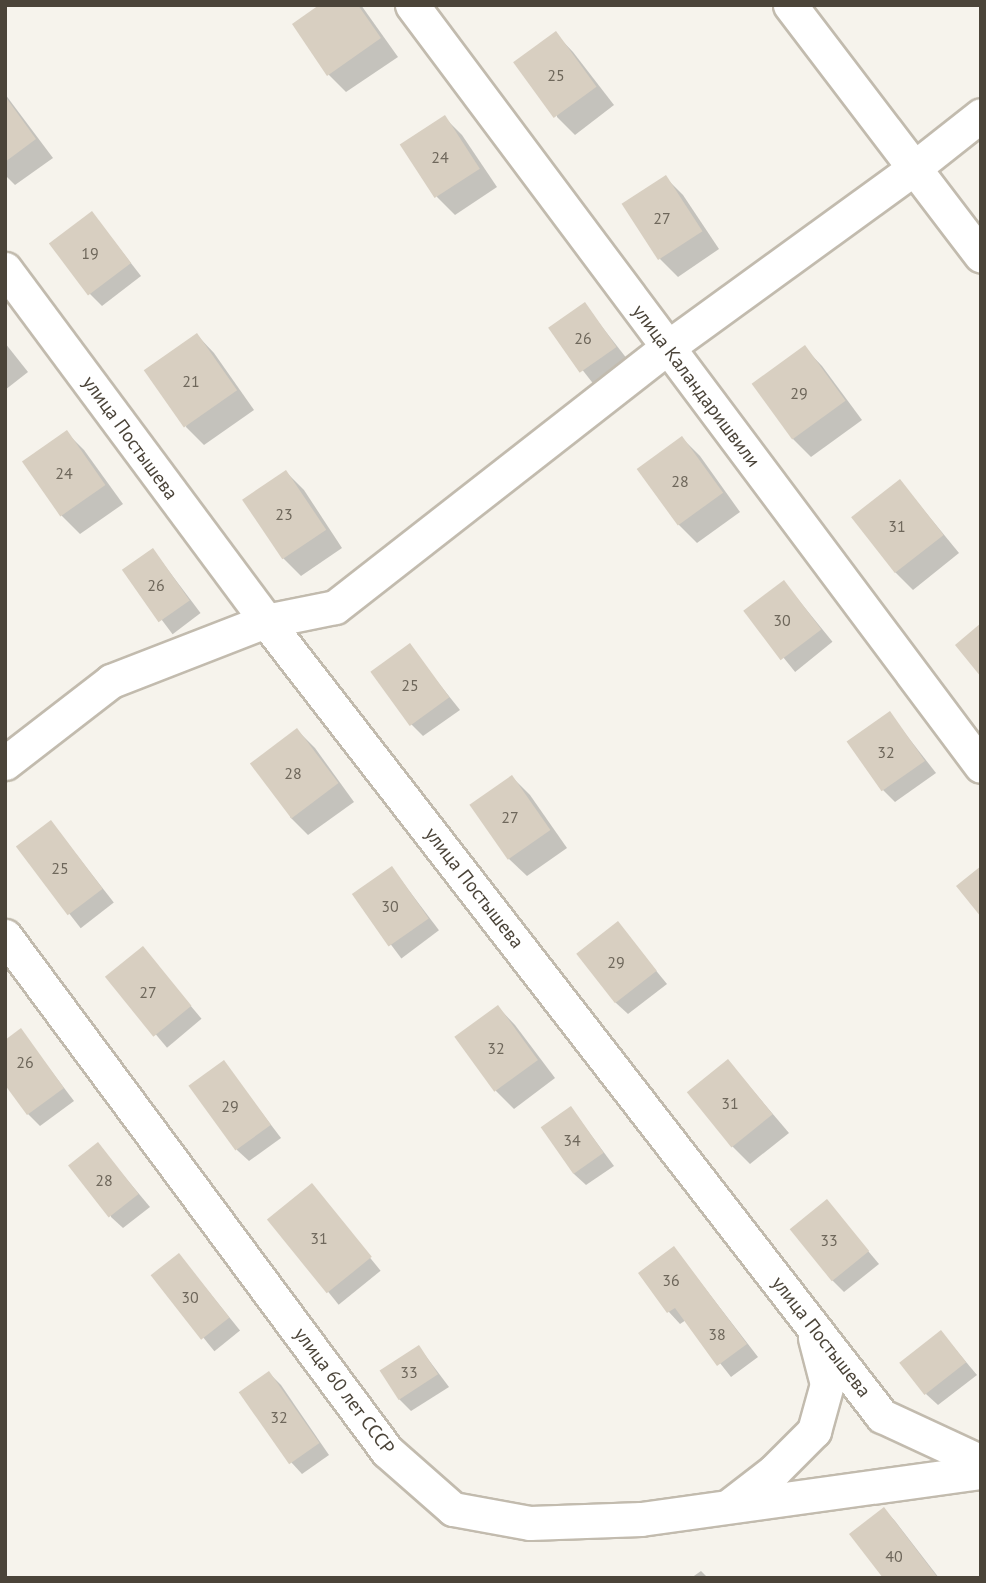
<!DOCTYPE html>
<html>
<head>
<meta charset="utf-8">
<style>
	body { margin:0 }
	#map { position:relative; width:986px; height:1583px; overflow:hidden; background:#f6f3ec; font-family:"PT Sans",sans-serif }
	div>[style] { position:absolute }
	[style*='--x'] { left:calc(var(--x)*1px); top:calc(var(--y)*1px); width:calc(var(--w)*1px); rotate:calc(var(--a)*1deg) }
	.shadow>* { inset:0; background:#0003; transform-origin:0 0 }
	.building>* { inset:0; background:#d8cfc1; transform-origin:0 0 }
	.roads { filter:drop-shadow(2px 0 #c2bbae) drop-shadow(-2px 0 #c2bbae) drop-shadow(0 2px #c2bbae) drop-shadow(0 -2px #c2bbae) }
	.minor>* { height:33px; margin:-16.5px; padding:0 16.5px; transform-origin:16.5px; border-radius:16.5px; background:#fff }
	span { translate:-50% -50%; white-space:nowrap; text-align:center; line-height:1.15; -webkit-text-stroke:5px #fff; paint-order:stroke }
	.number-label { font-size:16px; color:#6e675b }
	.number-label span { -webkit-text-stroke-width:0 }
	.street-label { font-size:19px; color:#4b4439 }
	.frame { position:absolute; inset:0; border:7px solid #4b4439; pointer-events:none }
</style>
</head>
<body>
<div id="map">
	<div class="shadow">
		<div style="clip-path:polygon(322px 5px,361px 5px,398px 57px,346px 92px,329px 75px)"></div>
		<div style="clip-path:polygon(556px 34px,573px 52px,614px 105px,575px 135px,557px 117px)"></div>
		<div style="clip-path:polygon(5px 94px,53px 158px,15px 185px,5px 175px)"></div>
		<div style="clip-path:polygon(444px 117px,462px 135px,497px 187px,455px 215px,437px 197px)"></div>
		<div style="clip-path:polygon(665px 177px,683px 195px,719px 249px,678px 277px,660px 259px)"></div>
		<div style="clip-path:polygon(92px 213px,141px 276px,102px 306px,90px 294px)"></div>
		<div style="left:585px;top:305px;width:70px;height:42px;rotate:52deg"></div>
		<div style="clip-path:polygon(197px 335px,214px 353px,254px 410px,204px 445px,186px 427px)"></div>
		<div style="clip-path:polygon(5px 343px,28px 372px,5px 390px)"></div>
		<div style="clip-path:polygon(805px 348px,822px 366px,862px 420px,811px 457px,793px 439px)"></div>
		<div style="clip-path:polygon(66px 432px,84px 450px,123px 504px,80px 534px,62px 516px,24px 462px)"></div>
		<div style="clip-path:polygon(682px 438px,700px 456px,740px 512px,697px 543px,679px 525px)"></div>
		<div style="clip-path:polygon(286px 472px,304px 490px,342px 548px,301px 576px,283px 558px)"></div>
		<div style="clip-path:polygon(900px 481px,959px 553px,913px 590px,895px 572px)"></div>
		<div style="left:153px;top:550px;width:79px;height:35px;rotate:53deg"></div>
		<div style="left:784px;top:582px;width:77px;height:48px;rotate:51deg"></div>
		<div style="clip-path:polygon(409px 646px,460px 710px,423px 736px,411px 724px)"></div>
		<div style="clip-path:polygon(890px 714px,936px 773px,895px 802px,883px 790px)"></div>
		<div style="clip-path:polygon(297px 730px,315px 748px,354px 802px,308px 835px,290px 817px)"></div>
		<div style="clip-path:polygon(512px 777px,530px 795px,567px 848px,527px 876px,509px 859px)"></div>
		<div style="left:51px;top:822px;width:102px;height:42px;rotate:52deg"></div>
		<div style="left:392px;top:868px;width:78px;height:47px;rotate:53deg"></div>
		<div style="clip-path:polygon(617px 923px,667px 984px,628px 1014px,616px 1003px)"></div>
		<div style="left:143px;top:949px;width:91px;height:45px;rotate:50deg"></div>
		<div style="clip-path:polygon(498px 1007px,515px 1025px,555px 1078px,514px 1109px,496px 1091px)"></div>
		<div style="clip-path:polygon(21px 1031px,74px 1101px,40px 1126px,28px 1114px)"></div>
		<div style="clip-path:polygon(728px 1061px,789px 1133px,750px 1164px,732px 1146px)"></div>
		<div style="clip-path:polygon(224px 1063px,281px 1138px,249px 1161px,237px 1150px)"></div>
		<div style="clip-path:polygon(571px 1108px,614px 1166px,586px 1185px,574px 1174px)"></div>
		<div style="clip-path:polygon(98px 1145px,150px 1207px,123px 1228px,111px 1217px)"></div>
		<div style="left:312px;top:1186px;width:109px;height:54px;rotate:51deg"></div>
		<div style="clip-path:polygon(827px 1202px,879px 1264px,844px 1292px,832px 1280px)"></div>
		<div style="clip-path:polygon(674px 1248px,758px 1357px,731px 1377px,686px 1320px,680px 1324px,669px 1312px,640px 1273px)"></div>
		<div style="left:179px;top:1255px;width:97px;height:33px;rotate:51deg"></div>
		<div style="clip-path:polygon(941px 1332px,977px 1375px,938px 1405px,926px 1394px)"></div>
		<div style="clip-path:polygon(419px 1347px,449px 1387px,411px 1411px,399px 1399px)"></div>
		<div style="clip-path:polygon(269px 1373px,281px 1385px,329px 1455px,302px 1474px,291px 1462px,242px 1392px)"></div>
		<div style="clip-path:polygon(884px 1509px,895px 1521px,939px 1578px,885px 1578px)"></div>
		<div style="clip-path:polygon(701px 1571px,708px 1578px,691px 1578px)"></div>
	</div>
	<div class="building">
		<div style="clip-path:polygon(319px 5px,358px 5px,381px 38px,327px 76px,292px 24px)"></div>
		<div style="left:556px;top:31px;width:69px;height:53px;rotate:54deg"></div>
		<div style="clip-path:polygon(5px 96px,36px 139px,5px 162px)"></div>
		<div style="left:445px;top:115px;width:64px;height:54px;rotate:57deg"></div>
		<div style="left:666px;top:175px;width:67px;height:53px;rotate:57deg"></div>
		<div style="left:92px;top:211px;width:65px;height:54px;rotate:53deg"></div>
		<div style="left:585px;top:302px;width:55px;height:45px;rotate:55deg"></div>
		<div style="left:197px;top:333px;width:70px;height:65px;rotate:55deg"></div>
		<div style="left:805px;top:345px;width:69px;height:66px;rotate:54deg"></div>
		<div style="left:67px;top:430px;width:67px;height:55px;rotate:55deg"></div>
		<div style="left:682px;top:436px;width:70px;height:56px;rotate:54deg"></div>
		<div style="left:286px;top:470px;width:72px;height:53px;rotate:56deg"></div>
		<div style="left:900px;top:479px;width:71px;height:62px;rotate:52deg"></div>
		<div style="left:153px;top:548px;width:64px;height:38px;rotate:55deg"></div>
		<div style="left:784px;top:580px;width:62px;height:51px;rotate:53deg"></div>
		<div style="clip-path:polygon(981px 623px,981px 677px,955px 645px)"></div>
		<div style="left:410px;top:643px;width:67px;height:49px;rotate:54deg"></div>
		<div style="left:890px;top:711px;width:61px;height:53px;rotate:55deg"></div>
		<div style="left:297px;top:728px;width:69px;height:59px;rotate:53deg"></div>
		<div style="left:512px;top:775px;width:67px;height:52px;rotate:55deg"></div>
		<div style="left:51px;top:820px;width:86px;height:44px;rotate:53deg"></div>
		<div style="left:392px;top:866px;width:64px;height:49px;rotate:55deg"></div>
		<div style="clip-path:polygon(981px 866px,981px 917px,956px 886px)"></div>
		<div style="left:618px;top:921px;width:63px;height:53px;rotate:52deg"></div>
		<div style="left:143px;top:946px;width:77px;height:49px;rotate:51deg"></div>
		<div style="left:498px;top:1005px;width:68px;height:54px;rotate:54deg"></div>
		<div style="clip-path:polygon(21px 1028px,64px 1088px,27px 1115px,5px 1085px,5px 1040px)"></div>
		<div style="left:728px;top:1059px;width:71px;height:53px;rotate:51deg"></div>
		<div style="left:224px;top:1060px;width:80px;height:44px;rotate:54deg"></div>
		<div style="left:571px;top:1106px;width:57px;height:37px;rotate:55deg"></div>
		<div style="left:98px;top:1142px;width:66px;height:38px;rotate:52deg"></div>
		<div style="left:312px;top:1183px;width:95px;height:58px;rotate:51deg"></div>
		<div style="left:827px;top:1199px;width:67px;height:48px;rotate:51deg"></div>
		<div style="clip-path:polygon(674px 1246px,747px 1344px,717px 1366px,675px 1308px,667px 1313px,638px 1273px)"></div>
		<div style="left:179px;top:1253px;width:82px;height:36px;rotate:52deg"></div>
		<div style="left:941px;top:1330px;width:41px;height:53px;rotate:52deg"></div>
		<div style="left:419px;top:1345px;width:35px;height:47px;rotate:57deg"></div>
		<div style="left:269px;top:1371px;width:88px;height:37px;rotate:55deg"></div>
		<div style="clip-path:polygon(884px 1507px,938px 1578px,883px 1578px,849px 1534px)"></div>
	</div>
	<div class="roads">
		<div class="minor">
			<div style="--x:412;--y:5;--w:950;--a:53.21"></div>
			<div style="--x:790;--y:5;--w:315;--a:52.7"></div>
			<div style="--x:5;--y:269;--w:438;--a:53.4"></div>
			<div style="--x:266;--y:621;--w:1006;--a:52.23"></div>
			<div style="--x:882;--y:1416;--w:109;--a:24.9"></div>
			<div style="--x:5;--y:763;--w:134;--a:-37.7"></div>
			<div style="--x:111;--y:681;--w:166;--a:-21.2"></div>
			<div style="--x:266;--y:621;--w:70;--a:-11.5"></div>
			<div style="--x:335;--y:607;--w:422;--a:-38"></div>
			<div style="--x:668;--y:347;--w:304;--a:-36"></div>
			<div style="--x:914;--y:168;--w:85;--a:-38.3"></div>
			<div style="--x:5;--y:936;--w:641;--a:53.43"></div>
			<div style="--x:387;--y:1451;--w:88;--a:41.3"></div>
			<div style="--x:453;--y:1509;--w:78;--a:10.3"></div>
			<div style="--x:530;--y:1523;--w:111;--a:-2.1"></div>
			<div style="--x:641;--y:1519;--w:343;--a:-7.9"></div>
			<div style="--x:730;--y:1505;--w:56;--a:-37.7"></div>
			<div style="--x:774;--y:1471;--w:57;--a:-45"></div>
			<div style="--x:814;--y:1431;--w:49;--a:-74.5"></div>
			<div style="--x:827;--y:1384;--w:48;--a:-104.6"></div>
		</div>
	</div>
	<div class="number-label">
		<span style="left:556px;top:75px">25</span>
		<span style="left:440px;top:157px">24</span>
		<span style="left:662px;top:218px">27</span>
		<span style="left:90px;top:253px">19</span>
		<span style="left:583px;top:338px">26</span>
		<span style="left:191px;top:381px">21</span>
		<span style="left:799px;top:393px">29</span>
		<span style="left:64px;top:473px">24</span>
		<span style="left:680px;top:481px">28</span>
		<span style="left:284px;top:514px">23</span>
		<span style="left:897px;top:526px">31</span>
		<span style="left:156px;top:585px">26</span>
		<span style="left:782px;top:620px">30</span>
		<span style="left:410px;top:685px">25</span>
		<span style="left:886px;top:752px">32</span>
		<span style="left:293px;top:773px">28</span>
		<span style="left:510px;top:817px">27</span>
		<span style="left:60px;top:868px">25</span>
		<span style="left:390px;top:906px">30</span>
		<span style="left:616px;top:962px">29</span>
		<span style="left:148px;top:992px">27</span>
		<span style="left:496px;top:1048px">32</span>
		<span style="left:25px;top:1062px">26</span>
		<span style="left:730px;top:1103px">31</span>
		<span style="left:230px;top:1106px">29</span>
		<span style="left:572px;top:1140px">34</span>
		<span style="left:104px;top:1180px">28</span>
		<span style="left:319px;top:1238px">31</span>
		<span style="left:829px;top:1240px">33</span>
		<span style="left:671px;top:1280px">36</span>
		<span style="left:190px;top:1297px">30</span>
		<span style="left:717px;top:1334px">38</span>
		<span style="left:409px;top:1372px">33</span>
		<span style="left:279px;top:1417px">32</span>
		<span style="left:894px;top:1556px">40</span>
	</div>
	<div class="street-label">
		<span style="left:696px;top:386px;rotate:53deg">улица Каландаришвили</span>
		<span style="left:130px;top:438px;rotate:54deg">улица Постышева</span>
		<span style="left:474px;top:888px;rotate:52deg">улица Постышева</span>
		<span style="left:821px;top:1337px;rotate:52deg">улица Постышева</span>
		<span style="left:344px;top:1391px;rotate:53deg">улица 60 лет СССР</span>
	</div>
	<div class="frame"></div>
</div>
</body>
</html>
